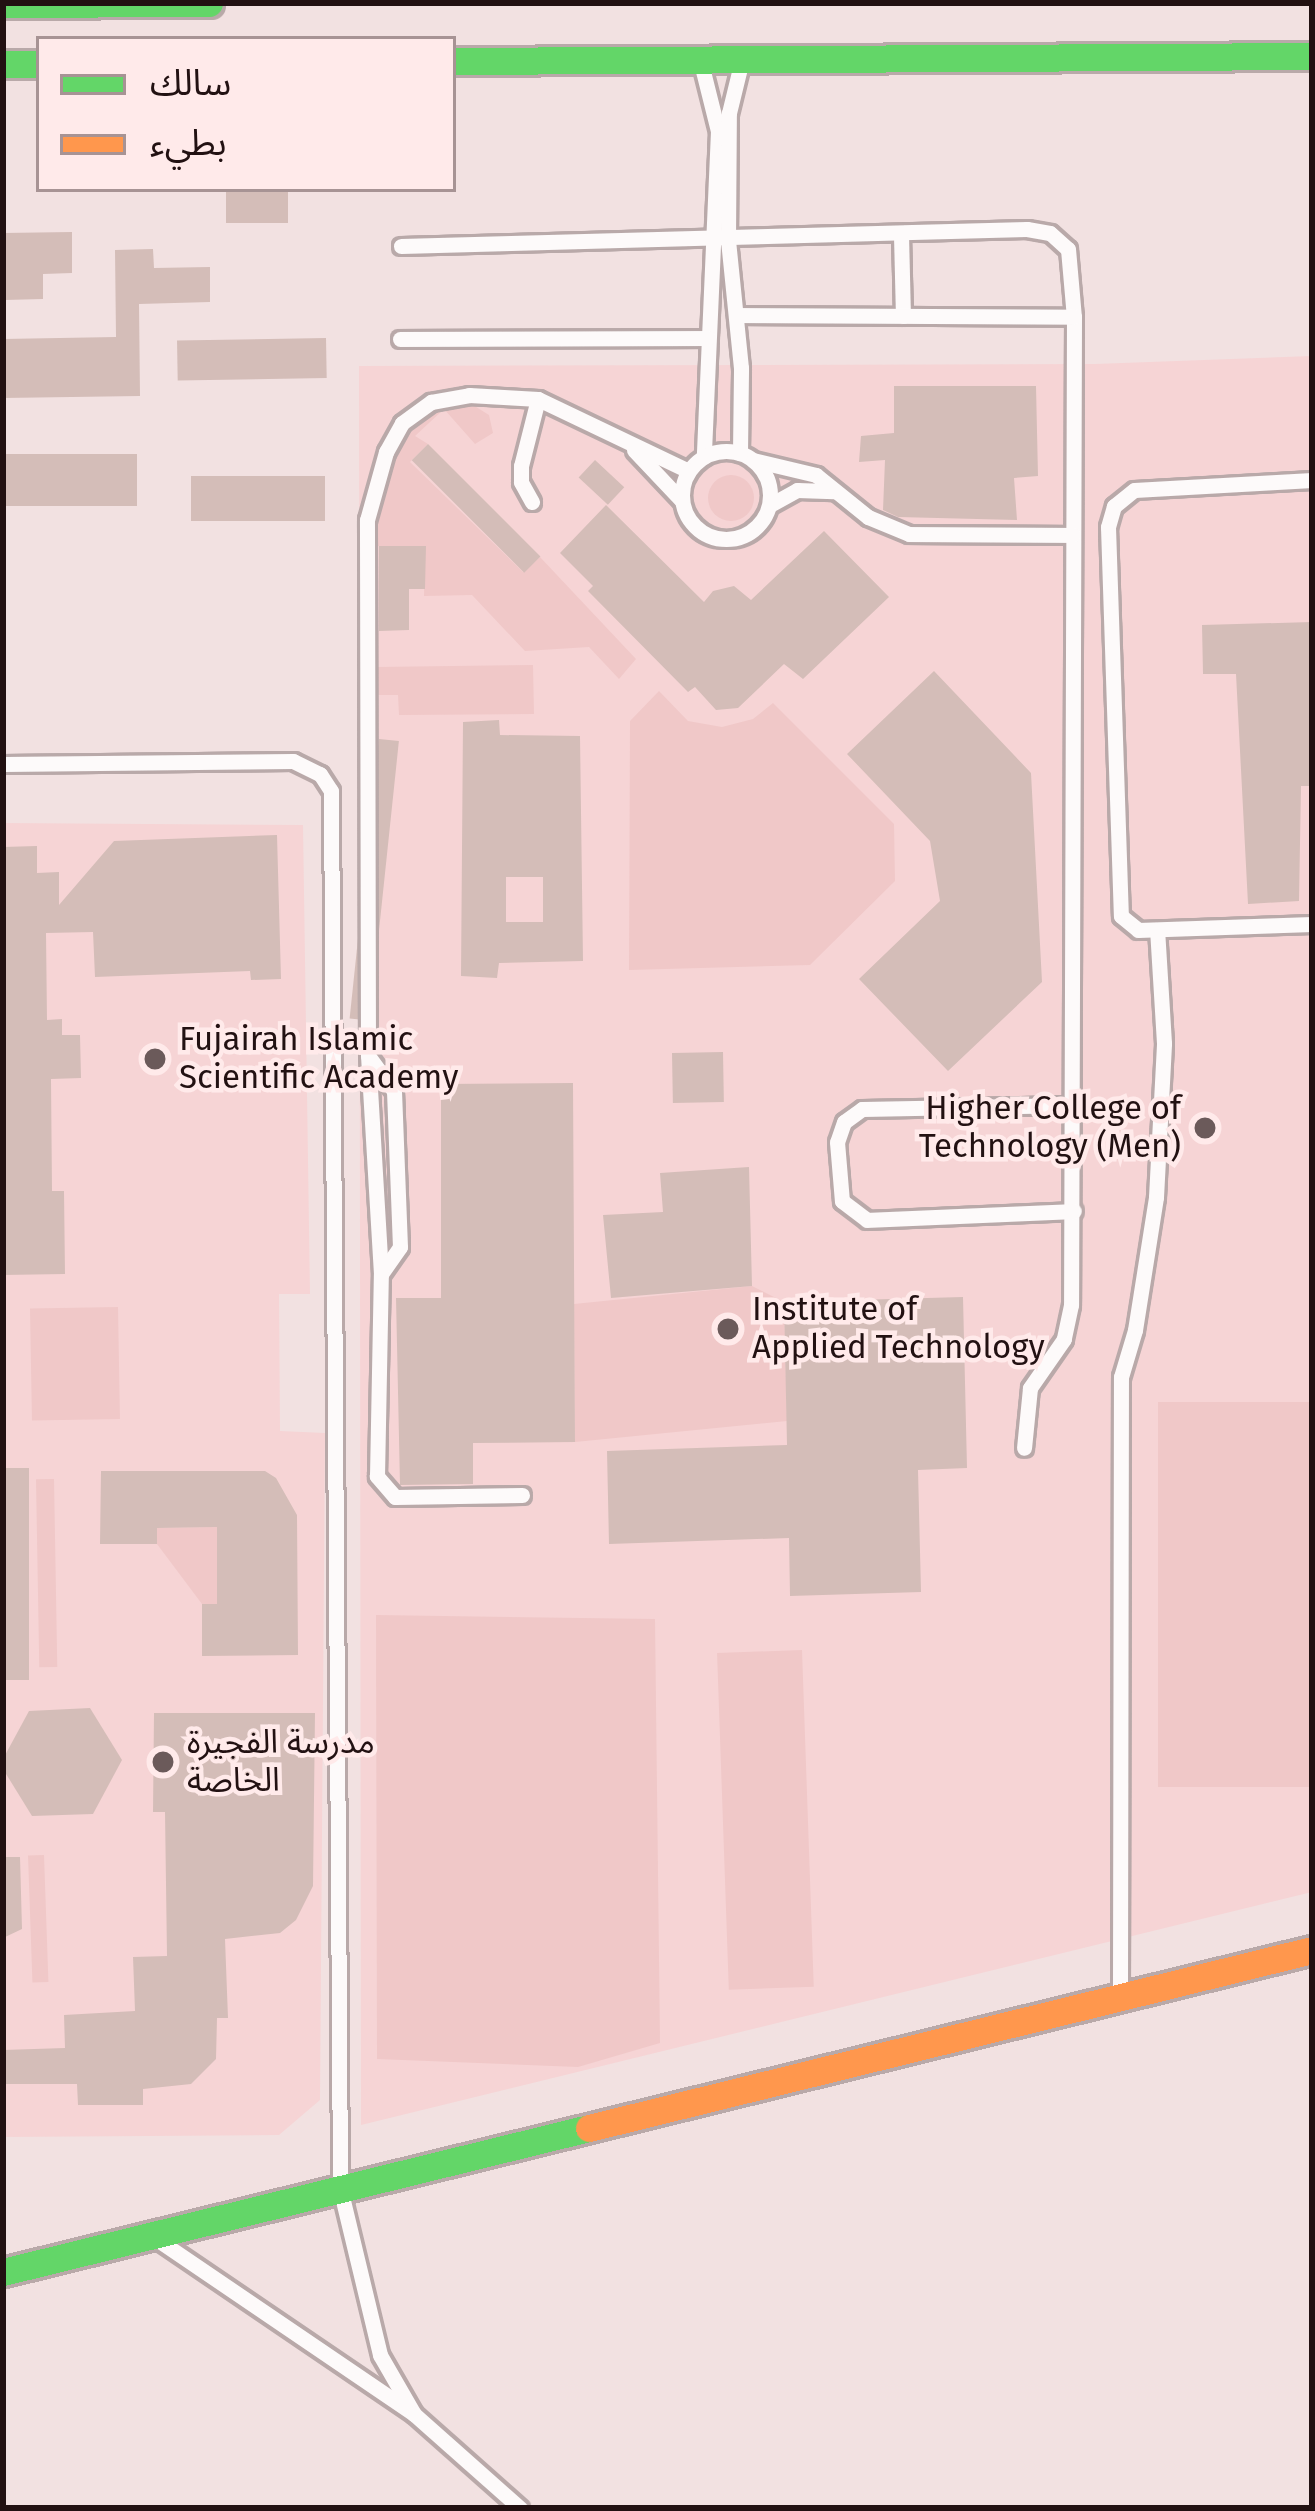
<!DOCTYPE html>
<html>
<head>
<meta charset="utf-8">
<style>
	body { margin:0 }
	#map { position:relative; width:1315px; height:2511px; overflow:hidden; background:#f2e1e1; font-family:"Fira Sans","Noto Sans Arabic",sans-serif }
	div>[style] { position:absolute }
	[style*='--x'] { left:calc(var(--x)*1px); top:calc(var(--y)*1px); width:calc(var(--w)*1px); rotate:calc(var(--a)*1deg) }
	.built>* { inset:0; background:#f6d4d5 }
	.green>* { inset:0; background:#f0c8c8; transform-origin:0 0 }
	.round { border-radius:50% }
	.building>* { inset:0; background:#d4bdb8; transform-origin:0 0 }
	.roads { filter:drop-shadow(3px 0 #b9a9a9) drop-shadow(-3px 0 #b9a9a9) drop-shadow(0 3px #b9a9a9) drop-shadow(0 -3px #b9a9a9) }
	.lane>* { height:15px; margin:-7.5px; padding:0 7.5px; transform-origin:7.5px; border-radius:7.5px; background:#fdfafa }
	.lane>.ring { margin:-7.5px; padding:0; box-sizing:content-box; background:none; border:15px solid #fdfafa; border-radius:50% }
	.fast>* { height:27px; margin:-13.5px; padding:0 13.5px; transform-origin:13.5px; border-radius:13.5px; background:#63d668 }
	.slow>* { height:27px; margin:-13.5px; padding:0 13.5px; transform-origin:13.5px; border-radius:13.5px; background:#ff974d }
	.dots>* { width:33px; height:33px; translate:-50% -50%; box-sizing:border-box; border:6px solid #ffeaea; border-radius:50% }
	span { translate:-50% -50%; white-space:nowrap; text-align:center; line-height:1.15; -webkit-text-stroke:9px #ffeaea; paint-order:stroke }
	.poi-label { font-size:33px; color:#221112 }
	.left { translate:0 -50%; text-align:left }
	.right { translate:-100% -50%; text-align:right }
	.frame { position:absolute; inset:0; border:6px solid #221112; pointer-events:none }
	.legend { position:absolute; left:36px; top:36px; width:420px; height:156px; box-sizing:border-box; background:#ffeaea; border:3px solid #a79394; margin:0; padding:15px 21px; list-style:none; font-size:36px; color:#221112 }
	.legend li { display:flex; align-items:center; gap:24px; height:60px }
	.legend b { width:60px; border:3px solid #a79394 }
</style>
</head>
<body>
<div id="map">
	<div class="built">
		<div style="clip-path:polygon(1312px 356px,1312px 1892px,361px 2125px,359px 366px,1095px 364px)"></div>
		<div style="clip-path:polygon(3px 823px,303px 825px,310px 1294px,279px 1294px,280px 1431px,325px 1433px,320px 2100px,279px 2135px,3px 2137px)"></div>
	</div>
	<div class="green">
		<div style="clip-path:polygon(453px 404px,473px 405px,489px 415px,493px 433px,475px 444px,444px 409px,415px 436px,428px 444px,410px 462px,523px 572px,540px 557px,636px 659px,619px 679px,589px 647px,525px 651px,472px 595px,424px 596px,425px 547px,373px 546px,391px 454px,402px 429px)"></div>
		<div class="round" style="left:708px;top:475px;width:46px;height:46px"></div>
		<div style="clip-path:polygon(533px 665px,534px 714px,399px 715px,398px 695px,376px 695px,376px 667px)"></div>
		<div style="clip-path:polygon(659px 691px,688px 721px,722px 727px,753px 719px,773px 703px,894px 824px,895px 881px,810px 965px,629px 970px,630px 721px)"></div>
		<div style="clip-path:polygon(752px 1286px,784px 1302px,787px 1421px,575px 1442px,574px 1304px)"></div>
		<div style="left:118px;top:1307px;width:112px;height:88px;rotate:89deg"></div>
		<div style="left:1312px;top:1402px;width:385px;height:154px;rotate:90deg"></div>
		<div style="left:54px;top:1479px;width:188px;height:18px;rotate:89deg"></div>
		<div style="clip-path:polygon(217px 1527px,217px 1604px,202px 1604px,157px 1544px,157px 1528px)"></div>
		<div style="clip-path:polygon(376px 1615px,655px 1619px,660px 2043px,578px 2067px,377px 2059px)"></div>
		<div style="left:802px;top:1650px;width:337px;height:85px;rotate:88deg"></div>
		<div style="left:44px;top:1855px;width:127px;height:16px;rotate:88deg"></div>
	</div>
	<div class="building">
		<div style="left:226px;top:189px;width:62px;height:34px"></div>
		<div style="clip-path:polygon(72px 232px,72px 273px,43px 274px,43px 299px,5px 300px,3px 233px)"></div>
		<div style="clip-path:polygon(153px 249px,154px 268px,210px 267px,210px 302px,139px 304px,140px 396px,3px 398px,3px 339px,116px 337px,115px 250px)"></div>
		<div style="left:326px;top:338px;width:40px;height:149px;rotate:89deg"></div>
		<div style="clip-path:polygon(894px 386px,1036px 386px,1038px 476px,1014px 478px,1017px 520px,898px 517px,883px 510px,885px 460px,859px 462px,861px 436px,894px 433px)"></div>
		<div style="left:428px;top:444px;width:159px;height:23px;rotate:45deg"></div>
		<div style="left:137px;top:454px;width:52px;height:134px;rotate:90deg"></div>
		<div style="left:595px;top:460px;width:40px;height:24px;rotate:43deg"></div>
		<div style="left:325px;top:476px;width:45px;height:134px;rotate:90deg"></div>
		<div style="clip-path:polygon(606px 505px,704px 602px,713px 591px,734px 586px,751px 600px,824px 531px,889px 597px,803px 679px,784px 664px,738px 708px,716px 710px,695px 687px,688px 692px,588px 591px,593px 586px,560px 553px)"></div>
		<div style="clip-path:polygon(379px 546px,426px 546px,425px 589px,409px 589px,409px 630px,379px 631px)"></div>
		<div style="clip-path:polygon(1312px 622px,1312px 786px,1301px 786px,1299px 901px,1248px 904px,1236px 674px,1203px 674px,1202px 625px)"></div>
		<div style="clip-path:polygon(934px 671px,1031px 773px,1042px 982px,948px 1071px,859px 979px,940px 901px,930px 841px,847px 754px)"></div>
		<div style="clip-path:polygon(evenodd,499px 720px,500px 735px,580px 736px,583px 961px,499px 963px,497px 978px,461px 976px,463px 722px,499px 720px,506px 877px,543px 877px,543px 922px,506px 922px,506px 877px)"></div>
		<div style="left:379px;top:739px;width:20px;height:281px;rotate:6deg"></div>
		<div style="clip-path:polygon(277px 835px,281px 979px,251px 980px,250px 971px,95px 977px,93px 932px,46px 933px,47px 1020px,62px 1019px,62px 1035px,80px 1035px,81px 1078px,51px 1079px,52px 1191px,64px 1191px,65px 1274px,3px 1275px,3px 847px,37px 846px,37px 873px,59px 872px,59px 905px,114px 841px)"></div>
		<div style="left:723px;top:1052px;width:50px;height:51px;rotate:89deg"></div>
		<div style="clip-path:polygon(573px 1083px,575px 1442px,473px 1443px,473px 1484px,400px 1485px,396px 1298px,441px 1298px,441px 1084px)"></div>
		<div style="clip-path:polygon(749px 1167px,752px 1286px,611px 1298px,603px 1215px,663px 1212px,660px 1173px)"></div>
		<div style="clip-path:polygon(963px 1297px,967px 1468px,918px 1470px,921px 1592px,790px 1596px,789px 1538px,609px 1544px,607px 1451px,787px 1445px,784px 1302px)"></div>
		<div style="left:3px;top:1468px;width:26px;height:212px"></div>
		<div style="clip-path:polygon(101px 1471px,265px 1471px,276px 1478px,297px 1515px,298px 1655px,202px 1656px,202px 1604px,217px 1604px,217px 1527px,157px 1528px,157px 1544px,100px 1544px)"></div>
		<div style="clip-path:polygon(90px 1708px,122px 1760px,93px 1814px,32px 1816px,3px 1769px,3px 1759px,29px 1711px)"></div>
		<div style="clip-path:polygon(154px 1713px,315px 1713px,313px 1886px,296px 1920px,280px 1933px,225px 1939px,228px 2018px,217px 2018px,216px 2059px,191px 2084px,143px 2089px,143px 2105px,78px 2105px,77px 2084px,3px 2084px,3px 2050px,65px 2048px,64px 2015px,135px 2011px,133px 1957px,167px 1956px,165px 1812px,153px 1812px)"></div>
		<div style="clip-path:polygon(3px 1857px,20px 1857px,22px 1929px,3px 1938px)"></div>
	</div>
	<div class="roads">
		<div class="lane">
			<div style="--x:702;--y:67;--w:66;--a:76"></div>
			<div style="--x:718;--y:131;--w:326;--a:92.5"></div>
			<div style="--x:901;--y:235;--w:81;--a:88.6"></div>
			<div style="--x:401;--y:246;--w:626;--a:-1.56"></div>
			<div style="--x:1027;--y:229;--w:23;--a:10"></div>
			<div style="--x:1050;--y:233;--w:24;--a:42"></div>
			<div style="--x:1068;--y:249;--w:68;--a:85"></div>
			<div style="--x:1074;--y:317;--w:988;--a:90.17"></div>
			<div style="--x:1071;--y:1305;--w:35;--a:102"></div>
			<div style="--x:1064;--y:1339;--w:60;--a:124.8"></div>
			<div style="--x:1030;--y:1388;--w:60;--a:95.7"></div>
			<div style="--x:736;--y:315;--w:338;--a:0.3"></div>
			<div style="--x:400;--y:339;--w:308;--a:-0.2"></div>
			<div style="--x:634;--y:450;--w:70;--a:46.7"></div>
			<div class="ring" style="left:682px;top:451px;width:73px;height:73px"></div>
			<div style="--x:740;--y:453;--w:85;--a:-89.3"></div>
			<div style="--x:741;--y:368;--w:128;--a:-95.8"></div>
			<div style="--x:728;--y:241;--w:128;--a:-89.6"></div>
			<div style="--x:729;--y:113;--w:46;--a:-76.3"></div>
			<div style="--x:753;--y:460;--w:65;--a:13.4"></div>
			<div style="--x:816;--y:475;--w:67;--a:38.9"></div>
			<div style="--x:868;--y:517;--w:44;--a:22.5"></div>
			<div style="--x:909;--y:534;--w:164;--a:0.3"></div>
			<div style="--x:1312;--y:480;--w:178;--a:176.8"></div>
			<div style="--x:1134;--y:490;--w:26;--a:141"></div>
			<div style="--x:1114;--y:506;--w:22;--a:106"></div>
			<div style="--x:1108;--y:527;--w:389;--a:88.1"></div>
			<div style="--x:1121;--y:916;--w:22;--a:39"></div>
			<div style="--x:1138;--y:930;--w:174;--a:-2"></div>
			<div style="--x:532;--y:502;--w:23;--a:-119"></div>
			<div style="--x:521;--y:482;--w:16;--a:-90"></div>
			<div style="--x:521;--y:466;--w:69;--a:-75.8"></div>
			<div style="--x:770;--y:505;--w:31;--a:-29"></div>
			<div style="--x:797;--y:490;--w:37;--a:2"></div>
			<div style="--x:3;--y:764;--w:290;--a:-0.6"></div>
			<div style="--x:293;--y:761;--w:30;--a:26"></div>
			<div style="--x:320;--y:774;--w:20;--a:57"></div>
			<div style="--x:331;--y:791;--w:1397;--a:89.63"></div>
			<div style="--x:340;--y:2188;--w:172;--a:76.5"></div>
			<div style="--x:380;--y:2355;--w:68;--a:60"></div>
			<div style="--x:369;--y:1057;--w:42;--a:53.7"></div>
			<div style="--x:394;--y:1091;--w:156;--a:87.8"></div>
			<div style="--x:400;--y:1247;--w:33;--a:125"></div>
			<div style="--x:1073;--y:1105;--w:211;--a:178.9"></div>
			<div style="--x:862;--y:1109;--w:22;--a:144"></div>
			<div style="--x:844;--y:1122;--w:21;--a:109"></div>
			<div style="--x:837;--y:1142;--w:59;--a:85.2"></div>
			<div style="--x:842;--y:1201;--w:31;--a:37"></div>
			<div style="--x:867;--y:1220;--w:207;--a:-2.5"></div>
			<div style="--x:522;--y:1495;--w:127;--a:179.1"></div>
			<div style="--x:395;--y:1497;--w:28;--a:-131"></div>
			<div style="--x:377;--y:1476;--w:202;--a:-88.9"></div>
			<div style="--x:381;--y:1274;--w:218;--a:-93.4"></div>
			<div style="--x:368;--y:1056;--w:536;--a:-90.11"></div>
			<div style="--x:367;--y:520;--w:71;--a:-74.4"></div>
			<div style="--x:386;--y:452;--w:33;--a:-61"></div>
			<div style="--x:402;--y:423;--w:36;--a:-36"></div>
			<div style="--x:431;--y:402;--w:39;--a:-10"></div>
			<div style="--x:469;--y:395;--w:69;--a:3.3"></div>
			<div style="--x:538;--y:399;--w:167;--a:25.5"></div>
			<div style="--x:1120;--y:1994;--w:617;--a:-89.91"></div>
			<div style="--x:1121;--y:1377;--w:49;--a:-73.4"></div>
			<div style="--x:1135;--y:1330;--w:135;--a:-81"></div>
			<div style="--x:1156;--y:1197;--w:154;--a:-87"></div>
			<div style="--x:1164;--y:1043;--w:113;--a:-93.5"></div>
			<div style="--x:161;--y:2242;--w:306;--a:34.2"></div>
			<div style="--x:414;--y:2414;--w:142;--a:41.6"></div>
		</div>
		<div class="fast">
			<div style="--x:3;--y:4;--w:206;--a:-0.3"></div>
			<div style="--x:453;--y:61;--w:859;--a:-0.33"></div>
			<div style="--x:3;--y:64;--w:36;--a:0"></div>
			<div style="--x:3;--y:2272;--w:603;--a:-13.81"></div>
		</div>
		<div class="slow">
			<div style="--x:589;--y:2128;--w:745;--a:-13.83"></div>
		</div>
	</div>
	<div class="dots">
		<div style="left:155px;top:1059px;background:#6b5a5a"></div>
		<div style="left:1205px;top:1128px;background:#6b5a5a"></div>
		<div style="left:728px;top:1329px;background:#6b5a5a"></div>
		<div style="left:163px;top:1762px;background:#6b5a5a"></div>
	</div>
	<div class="poi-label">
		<span class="left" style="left:179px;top:1059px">Fujairah Islamic<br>Scientific Academy</span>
		<span class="right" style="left:1181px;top:1128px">Higher College of<br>Technology (Men)</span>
		<span class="left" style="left:752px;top:1329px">Institute of<br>Applied Technology</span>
		<span class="left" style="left:187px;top:1762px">مدرسة الفجيرة<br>الخاصة</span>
	</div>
	<div class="frame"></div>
	<ul class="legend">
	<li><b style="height:15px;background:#63d668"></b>سالك</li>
	<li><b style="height:15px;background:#ff974d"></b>بطيء</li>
	</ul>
</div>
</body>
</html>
